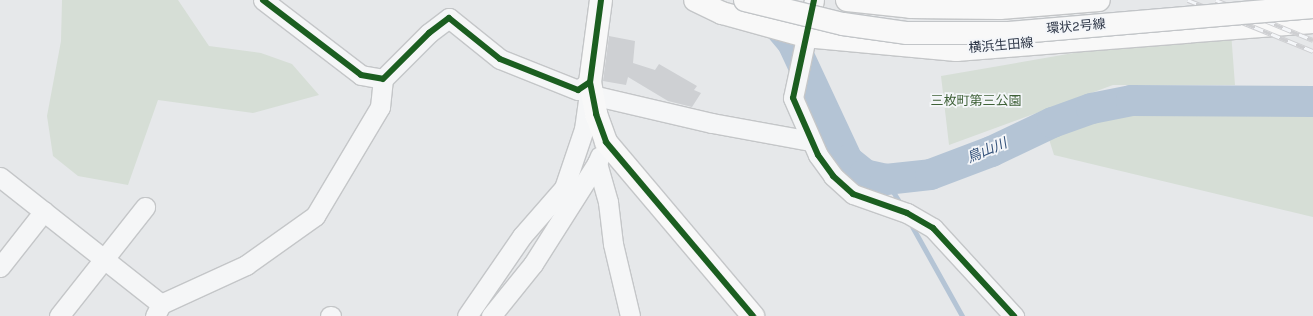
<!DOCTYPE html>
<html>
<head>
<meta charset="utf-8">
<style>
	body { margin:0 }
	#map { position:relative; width:1313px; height:316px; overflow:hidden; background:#e6e8ea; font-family:Karla,"Noto Sans JP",sans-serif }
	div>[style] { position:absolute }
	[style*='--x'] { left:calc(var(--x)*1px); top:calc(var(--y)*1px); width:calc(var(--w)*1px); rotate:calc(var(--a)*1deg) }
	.green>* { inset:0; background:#d6ded6 }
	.stream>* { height:5px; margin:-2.5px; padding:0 2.5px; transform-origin:2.5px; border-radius:2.5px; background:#b4c4d5 }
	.river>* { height:31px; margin:-15.5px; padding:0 15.5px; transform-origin:15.5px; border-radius:15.5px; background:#b4c4d5 }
	.building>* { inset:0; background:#ced0d3 }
	.roads { filter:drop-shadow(1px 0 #c4c6c8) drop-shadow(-1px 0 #c4c6c8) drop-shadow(0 1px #c4c6c8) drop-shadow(0 -1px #c4c6c8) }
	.street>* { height:19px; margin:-9.5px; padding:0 9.5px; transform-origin:9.5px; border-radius:9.5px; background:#f5f6f7 }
	.secondary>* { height:22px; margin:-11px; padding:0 11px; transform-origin:11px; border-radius:11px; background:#f8f8f8 }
	.primary>* { height:22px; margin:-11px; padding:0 11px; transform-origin:11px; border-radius:11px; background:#f8f8f8 }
	.rail>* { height:4.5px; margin-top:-2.25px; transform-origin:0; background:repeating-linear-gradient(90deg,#f4f6f9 0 9px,#cecfd2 0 18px); box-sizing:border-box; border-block:1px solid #cecfd2 }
	.bridges { filter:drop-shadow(1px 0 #c2c5c8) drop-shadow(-1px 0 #c2c5c8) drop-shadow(0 1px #c2c5c8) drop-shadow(0 -1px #c2c5c8) }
	.primary-bridge>* { height:22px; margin:-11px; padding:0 11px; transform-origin:11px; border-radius:11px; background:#f8f8f8 }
	.cycleway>* { height:6px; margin:-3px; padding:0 3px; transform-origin:3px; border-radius:3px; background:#1b5e20 }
	span { translate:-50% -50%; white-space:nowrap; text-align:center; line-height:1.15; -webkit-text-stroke:3.5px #f4f6f9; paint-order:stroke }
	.street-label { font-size:13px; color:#2b3445 }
	.park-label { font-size:13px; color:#3f6138 }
	.water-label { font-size:14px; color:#34527a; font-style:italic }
</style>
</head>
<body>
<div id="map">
	<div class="green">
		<div style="clip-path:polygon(62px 0,178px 0,209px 46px,261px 53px,292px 64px,319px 95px,253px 113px,158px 100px,128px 185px,78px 176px,53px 156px,47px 116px,61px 41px)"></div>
		<div style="clip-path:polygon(1231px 32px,1235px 85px,1113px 85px,949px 145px,941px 76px,1085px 51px)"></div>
		<div style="clip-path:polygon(1177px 102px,1250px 111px,1313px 105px,1313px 217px,1054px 155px,1048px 136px,1111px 111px)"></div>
	</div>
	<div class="stream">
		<div style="--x:885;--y:179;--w:31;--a:58"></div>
		<div style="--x:909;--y:221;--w:109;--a:60.8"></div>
	</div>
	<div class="river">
		<div style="--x:766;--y:11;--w:40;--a:50"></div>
		<div style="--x:792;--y:42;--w:130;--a:65"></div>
		<div style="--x:847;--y:160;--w:22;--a:39"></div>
		<div style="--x:864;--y:174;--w:22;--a:13"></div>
		<div style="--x:885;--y:179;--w:45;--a:-6.3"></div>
		<div style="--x:930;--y:174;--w:65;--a:-20.7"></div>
		<div style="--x:991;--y:151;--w:68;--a:-25.4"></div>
		<div style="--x:1052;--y:122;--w:41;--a:-19.7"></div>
		<div style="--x:1091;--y:108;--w:41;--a:-11.3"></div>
		<div style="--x:1131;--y:100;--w:182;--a:0.3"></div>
	</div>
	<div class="building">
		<div style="clip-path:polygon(609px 36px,635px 41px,633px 63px,655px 70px,659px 64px,697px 86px,694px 90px,701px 93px,692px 107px,668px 101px,628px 77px,626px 85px,603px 81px)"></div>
	</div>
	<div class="roads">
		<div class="street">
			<div style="--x:263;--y:0;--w:123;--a:37.4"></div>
			<div style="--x:361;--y:75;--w:22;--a:10"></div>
			<div style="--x:383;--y:79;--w:65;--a:-45"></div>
			<div style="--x:429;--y:33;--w:25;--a:-37"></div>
			<div style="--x:449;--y:18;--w:65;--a:38.8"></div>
			<div style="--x:500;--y:59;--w:84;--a:21.7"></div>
			<div style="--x:578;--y:90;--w:14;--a:-34"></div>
			<div style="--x:814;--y:0;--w:100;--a:102.1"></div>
			<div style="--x:793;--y:98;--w:62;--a:66.3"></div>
			<div style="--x:818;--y:155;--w:26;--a:54"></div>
			<div style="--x:833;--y:176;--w:27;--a:42"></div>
			<div style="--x:853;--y:194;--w:57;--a:19.4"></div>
			<div style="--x:907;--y:213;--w:30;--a:30"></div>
			<div style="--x:933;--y:228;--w:120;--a:47.4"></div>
			<div style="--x:592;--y:95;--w:123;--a:13.1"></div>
			<div style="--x:712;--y:123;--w:101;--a:10.3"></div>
			<div style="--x:600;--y:156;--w:8;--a:113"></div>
			<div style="--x:597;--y:163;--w:41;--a:74.2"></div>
			<div style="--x:608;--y:202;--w:42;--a:83.2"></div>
			<div style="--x:613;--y:244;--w:74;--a:76.7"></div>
			<div style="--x:0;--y:177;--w:205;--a:38.3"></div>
			<div style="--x:0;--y:267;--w:71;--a:-51.8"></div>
			<div style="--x:59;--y:316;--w:139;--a:-51.7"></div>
			<div style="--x:155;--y:316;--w:13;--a:-63"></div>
			<div style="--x:161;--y:304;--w:94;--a:-24.6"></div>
			<div style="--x:246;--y:265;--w:85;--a:-35.4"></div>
			<div style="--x:315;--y:216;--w:127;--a:-59.2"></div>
			<div style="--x:380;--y:107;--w:28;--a:-84"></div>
			<div style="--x:330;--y:316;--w:1;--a:0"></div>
			<div style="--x:467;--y:316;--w:97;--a:-55.5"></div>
			<div style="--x:522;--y:236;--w:64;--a:-48.8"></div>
			<div style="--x:564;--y:188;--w:62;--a:-71.3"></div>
			<div style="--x:584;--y:129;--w:37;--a:-82"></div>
			<div style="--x:491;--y:316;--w:67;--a:-51.1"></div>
			<div style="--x:533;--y:264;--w:120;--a:-57.6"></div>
		</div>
		<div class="secondary">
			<div style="--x:601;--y:0;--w:83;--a:97.6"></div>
			<div style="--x:590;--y:82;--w:33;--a:79"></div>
			<div style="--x:596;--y:114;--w:30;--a:70"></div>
			<div style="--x:606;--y:142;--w:228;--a:49.8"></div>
		</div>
		<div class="primary">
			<div style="--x:695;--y:0;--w:30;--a:26"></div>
			<div style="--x:722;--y:13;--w:86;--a:15.5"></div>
			<div style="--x:805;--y:36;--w:152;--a:5.3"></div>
			<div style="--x:956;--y:50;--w:358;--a:-4.5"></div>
			<div style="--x:847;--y:0;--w:64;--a:6.2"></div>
			<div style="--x:911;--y:7;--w:89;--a:0.6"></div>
			<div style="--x:1000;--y:8;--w:99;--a:-4.6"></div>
		</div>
	</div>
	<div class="rail">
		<div style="--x:1188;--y:0;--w:135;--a:22.2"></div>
		<div style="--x:1216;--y:0;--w:105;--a:22.4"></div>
	</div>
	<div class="bridges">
		<div class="primary-bridge">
			<div style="--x:745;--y:0;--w:101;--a:13.8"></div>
			<div style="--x:843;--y:24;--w:65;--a:8"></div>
			<div style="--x:907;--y:33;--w:102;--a:0"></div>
			<div style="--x:1009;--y:33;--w:305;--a:-4.9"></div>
		</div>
	</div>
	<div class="cycleway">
		<div style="--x:263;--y:0;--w:123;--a:37.4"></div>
		<div style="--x:361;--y:75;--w:22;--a:10"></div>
		<div style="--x:383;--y:79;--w:65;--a:-45"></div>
		<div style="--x:429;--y:33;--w:25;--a:-37"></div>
		<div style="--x:449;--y:18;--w:65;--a:38.8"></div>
		<div style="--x:500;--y:59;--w:84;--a:21.7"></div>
		<div style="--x:578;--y:90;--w:14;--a:-34"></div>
		<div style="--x:601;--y:0;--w:83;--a:97.6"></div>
		<div style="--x:590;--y:82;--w:33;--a:79"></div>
		<div style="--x:596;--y:114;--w:30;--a:70"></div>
		<div style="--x:606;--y:142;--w:228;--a:49.8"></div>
		<div style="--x:814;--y:0;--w:100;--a:102.1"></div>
		<div style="--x:793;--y:98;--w:62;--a:66.3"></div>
		<div style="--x:818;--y:155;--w:26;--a:54"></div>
		<div style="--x:833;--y:176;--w:27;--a:42"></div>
		<div style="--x:853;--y:194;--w:57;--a:19.4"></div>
		<div style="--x:907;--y:213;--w:30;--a:30"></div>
		<div style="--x:933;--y:228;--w:120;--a:47.4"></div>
	</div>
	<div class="street-label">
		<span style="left:1076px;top:27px;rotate:-5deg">環状2号線</span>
		<span style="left:1001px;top:46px;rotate:-5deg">横浜生田線</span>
	</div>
	<div class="park-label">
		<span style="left:976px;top:101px">三枚町第三公園</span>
	</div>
	<div class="water-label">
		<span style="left:987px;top:151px;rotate:-23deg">鳥山川</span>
	</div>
</div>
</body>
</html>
